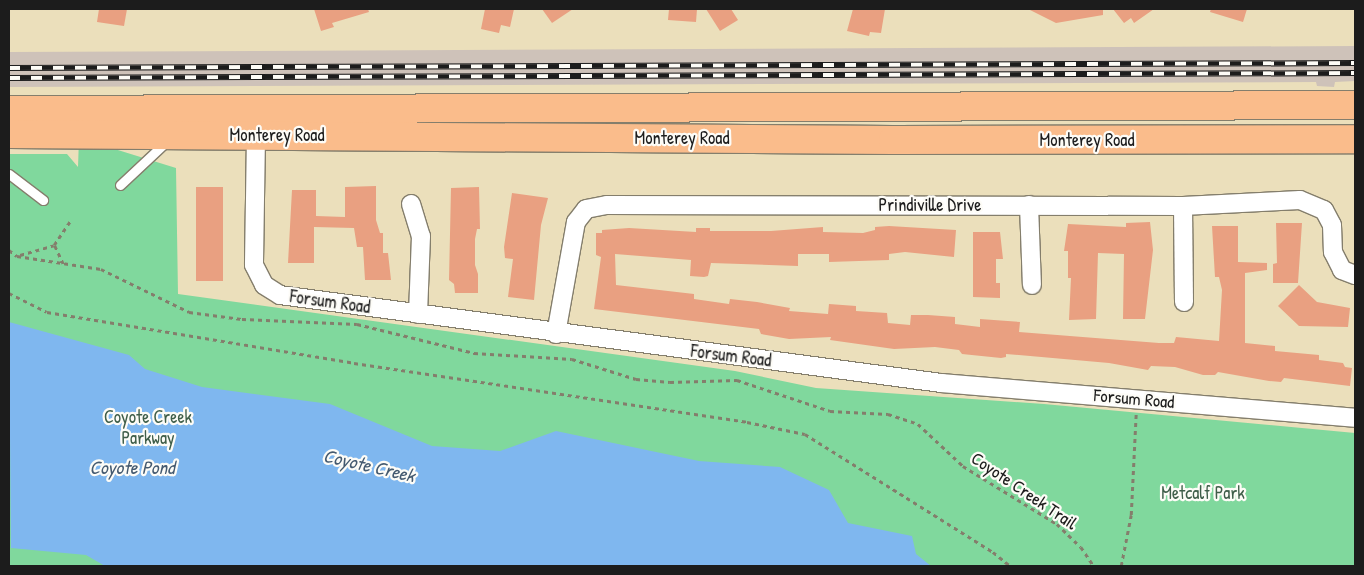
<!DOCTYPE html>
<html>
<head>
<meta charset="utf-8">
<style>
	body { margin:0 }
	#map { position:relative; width:1364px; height:575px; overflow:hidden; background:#ebdfbb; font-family:"Patrick Hand",sans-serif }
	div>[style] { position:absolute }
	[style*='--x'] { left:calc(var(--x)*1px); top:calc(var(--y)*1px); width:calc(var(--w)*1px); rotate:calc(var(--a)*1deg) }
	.industrial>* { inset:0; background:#cec2b9 }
	.green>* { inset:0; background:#80d89d }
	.water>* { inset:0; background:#7fb7ef }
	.building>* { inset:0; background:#e9a081; transform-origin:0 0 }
	.path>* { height:2.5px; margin-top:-1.25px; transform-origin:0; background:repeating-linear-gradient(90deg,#847e6c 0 4px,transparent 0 8px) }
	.roads { filter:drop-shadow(1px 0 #847e6c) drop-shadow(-1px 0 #847e6c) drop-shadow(0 1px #847e6c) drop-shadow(0 -1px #847e6c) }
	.service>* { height:9px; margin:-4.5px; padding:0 4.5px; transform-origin:4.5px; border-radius:4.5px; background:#fff }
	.minor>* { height:18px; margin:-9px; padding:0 9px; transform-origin:9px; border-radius:9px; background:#fff }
	.primary>* { height:28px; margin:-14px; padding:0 14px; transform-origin:14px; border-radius:14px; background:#fabc8b }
	.rail>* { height:5.5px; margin-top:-2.75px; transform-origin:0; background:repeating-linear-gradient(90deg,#fdfcf7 0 11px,#1c1c1c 0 22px); box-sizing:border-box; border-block:1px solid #1c1c1c }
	span { translate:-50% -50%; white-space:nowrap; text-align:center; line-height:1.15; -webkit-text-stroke:4.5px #fdfcf7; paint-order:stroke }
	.street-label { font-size:18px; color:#1c1c1c }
	.park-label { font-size:18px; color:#3f5e49 }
	.water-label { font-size:19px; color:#445a70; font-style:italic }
	.frame { position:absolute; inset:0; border:10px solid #1c1c1c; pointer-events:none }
</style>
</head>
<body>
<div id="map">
	<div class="industrial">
		<div style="clip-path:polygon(1355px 46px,1355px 81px,1335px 82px,1334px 87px,1317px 86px,1316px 82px,9px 87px,9px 52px)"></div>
	</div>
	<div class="green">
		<div style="clip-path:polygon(79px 138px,176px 168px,178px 294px,735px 371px,816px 388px,1044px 404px,1355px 433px,1355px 566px,9px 566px,9px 154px,67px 154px,78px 167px)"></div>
	</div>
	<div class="water">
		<div style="clip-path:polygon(9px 322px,129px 355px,145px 369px,202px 387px,330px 404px,432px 446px,500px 451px,556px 431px,699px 461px,780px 467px,829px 490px,848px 523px,912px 536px,916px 554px,931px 566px,105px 566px,86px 555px,11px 548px)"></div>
	</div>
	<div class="building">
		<div style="clip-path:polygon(99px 9px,127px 9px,124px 26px,97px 22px)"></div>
		<div style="clip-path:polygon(314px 9px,368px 9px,369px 12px,332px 23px,334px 27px,321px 31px)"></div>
		<div style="clip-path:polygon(485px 9px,514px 9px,510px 27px,501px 25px,499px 33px,481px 29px)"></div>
		<div style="clip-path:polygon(542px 9px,573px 9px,552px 23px)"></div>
		<div style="clip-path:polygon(669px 9px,697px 9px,696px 22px,668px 20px)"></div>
		<div style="clip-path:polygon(706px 9px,731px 9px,738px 20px,720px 31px)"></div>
		<div style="clip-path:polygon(853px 9px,885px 9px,881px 33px,870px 32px,869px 36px,847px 31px)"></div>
		<div style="clip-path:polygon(1028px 9px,1103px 9px,1103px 15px,1056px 23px)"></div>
		<div style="clip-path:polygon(1113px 9px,1154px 9px,1134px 23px,1131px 18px,1124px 23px)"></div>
		<div style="clip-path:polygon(1211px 9px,1247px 9px,1243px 22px,1210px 12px)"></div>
		<div style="clip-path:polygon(376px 186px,376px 220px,380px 233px,383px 233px,383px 253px,388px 253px,391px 280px,365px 280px,363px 247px,357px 247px,354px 228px,314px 227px,314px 263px,288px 263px,292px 190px,316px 190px,316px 216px,345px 217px,345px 187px)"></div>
		<div style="left:196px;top:187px;width:27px;height:94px"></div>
		<div style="clip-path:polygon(479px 187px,480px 229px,477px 229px,475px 239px,475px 265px,478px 274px,478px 293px,455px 293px,454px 284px,449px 280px,451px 188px)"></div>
		<div style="clip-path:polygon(512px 193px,548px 198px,541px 225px,534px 300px,508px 297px,513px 259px,505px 258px,504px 247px)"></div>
		<div style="clip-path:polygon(1150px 222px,1153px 250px,1145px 319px,1123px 319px,1124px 254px,1098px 253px,1096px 319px,1069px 320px,1071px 278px,1068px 278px,1068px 251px,1064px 251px,1068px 224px,1126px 227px,1126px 223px)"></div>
		<div style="clip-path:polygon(1276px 223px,1302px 223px,1298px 283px,1273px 283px,1273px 264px,1277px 263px)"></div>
		<div style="clip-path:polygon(889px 226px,956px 230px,954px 257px,905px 252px,889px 254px,889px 260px,829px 262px,829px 254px,798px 254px,798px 266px,711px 263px,708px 276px,704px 277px,690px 276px,691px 260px,615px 254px,616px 285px,694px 294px,694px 299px,729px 304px,730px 299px,757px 302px,790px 308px,789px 311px,828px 314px,829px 304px,856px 306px,856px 311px,887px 313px,888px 323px,910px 325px,911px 315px,928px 315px,955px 317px,955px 324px,980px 327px,980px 319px,1020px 322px,1019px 332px,1159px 343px,1174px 343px,1176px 337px,1219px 341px,1222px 290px,1219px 277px,1215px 277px,1212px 226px,1238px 226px,1238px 262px,1267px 263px,1267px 270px,1245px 273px,1245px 343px,1275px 346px,1275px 351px,1319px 355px,1319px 360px,1343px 363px,1345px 367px,1352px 368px,1350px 386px,1284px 378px,1281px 382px,1269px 381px,1218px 372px,1215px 375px,1203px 375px,1175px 367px,1151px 366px,1148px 370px,1109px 363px,1006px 354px,1006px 357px,1001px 358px,962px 354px,959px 350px,935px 347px,894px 349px,830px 340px,831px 337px,789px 339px,761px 334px,759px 329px,594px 309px,601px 257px,596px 255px,596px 233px,602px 233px,602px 230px,629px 228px,696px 232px,696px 228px,710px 228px,710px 231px,771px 231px,823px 227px,823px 232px,863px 233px,875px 230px,875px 227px)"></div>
		<div style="clip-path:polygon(973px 232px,1000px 232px,1003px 259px,996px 259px,996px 283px,1000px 283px,1000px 298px,973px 297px)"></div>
		<div style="clip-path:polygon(1299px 285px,1317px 302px,1350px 308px,1348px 327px,1299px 326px,1278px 306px)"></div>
	</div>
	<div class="path">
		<div style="--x:9;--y:250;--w:10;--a:37"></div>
		<div style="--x:17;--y:256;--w:85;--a:8.8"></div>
		<div style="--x:101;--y:269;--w:98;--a:26"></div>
		<div style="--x:189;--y:312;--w:53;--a:7.5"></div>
		<div style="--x:242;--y:319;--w:115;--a:2.5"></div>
		<div style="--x:357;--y:324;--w:121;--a:13.9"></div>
		<div style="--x:474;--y:353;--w:98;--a:3.5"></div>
		<div style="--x:572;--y:359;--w:67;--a:17.4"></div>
		<div style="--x:636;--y:379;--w:34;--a:5"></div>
		<div style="--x:670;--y:382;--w:67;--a:-1.7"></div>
		<div style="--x:737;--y:380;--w:98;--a:18.4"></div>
		<div style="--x:830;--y:411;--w:58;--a:3"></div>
		<div style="--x:888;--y:414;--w:32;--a:18"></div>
		<div style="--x:918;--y:424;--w:62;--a:43"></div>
		<div style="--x:963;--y:466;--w:110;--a:31.7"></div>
		<div style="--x:1057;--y:524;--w:33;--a:44"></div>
		<div style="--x:1081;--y:547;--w:23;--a:56"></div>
		<div style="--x:20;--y:255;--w:35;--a:-16"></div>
		<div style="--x:63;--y:264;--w:21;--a:-115"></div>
		<div style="--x:54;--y:245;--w:29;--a:-56"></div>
		<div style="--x:9;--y:293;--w:42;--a:26.6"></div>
		<div style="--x:47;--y:312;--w:311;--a:9.4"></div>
		<div style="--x:354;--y:363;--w:397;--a:8.5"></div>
		<div style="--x:747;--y:422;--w:59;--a:11.7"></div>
		<div style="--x:805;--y:434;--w:222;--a:32.1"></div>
		<div style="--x:993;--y:552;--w:22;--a:39"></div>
		<div style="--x:1121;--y:566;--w:52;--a:-78.9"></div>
		<div style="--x:1131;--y:515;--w:101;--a:-87.2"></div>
	</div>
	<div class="roads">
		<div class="service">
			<div style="--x:9;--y:174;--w:43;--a:37.4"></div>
			<div style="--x:120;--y:185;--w:64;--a:-43.1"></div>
		</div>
		<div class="minor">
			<div style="--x:256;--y:135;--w:130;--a:90.9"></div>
			<div style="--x:254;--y:265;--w:22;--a:63"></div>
			<div style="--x:264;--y:285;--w:19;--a:32"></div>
			<div style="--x:280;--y:295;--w:667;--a:7.58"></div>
			<div style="--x:941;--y:383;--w:415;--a:4.8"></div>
			<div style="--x:411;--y:204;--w:34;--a:73"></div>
			<div style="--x:421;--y:236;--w:78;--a:92.2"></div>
			<div style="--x:1029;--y:205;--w:80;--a:87.9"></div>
			<div style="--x:1183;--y:206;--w:96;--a:89.4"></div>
			<div style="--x:556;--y:334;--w:114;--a:-79.9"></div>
			<div style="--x:576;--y:222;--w:16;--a:-52"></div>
			<div style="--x:586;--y:209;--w:21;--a:-11"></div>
			<div style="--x:607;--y:205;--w:576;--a:0.1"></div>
			<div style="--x:1183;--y:206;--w:117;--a:-2.9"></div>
			<div style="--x:1300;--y:200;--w:26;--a:23"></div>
			<div style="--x:1324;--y:210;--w:17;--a:62"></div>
			<div style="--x:1332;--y:225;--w:27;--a:88"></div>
			<div style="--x:1333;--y:252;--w:20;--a:63"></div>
			<div style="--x:1342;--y:270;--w:14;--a:21"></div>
		</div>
		<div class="primary">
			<div style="--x:9;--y:110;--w:1346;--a:-0.21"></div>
			<div style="--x:9;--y:134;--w:884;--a:0.39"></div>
			<div style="--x:893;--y:140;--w:462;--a:-0.1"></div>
		</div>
	</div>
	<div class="rail">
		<div style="--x:9;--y:68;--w:1346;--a:-0.21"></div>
		<div style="--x:9;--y:78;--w:1346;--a:-0.21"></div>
	</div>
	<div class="street-label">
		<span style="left:277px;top:135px">Monterey Road</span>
		<span style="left:682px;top:138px">Monterey Road</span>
		<span style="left:1087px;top:140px">Monterey Road</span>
		<span style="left:930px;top:205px">Prindiville Drive</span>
		<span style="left:330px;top:302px;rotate:8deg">Forsum Road</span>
		<span style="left:731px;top:356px;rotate:7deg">Forsum Road</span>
		<span style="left:1134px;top:399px;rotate:5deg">Forsum Road</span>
		<span style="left:1024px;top:491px;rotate:34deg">Coyote Creek Trail</span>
	</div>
	<div class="park-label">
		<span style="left:148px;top:428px">Coyote Creek<br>Parkway</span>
		<span style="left:1203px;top:493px">Metcalf Park</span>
	</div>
	<div class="water-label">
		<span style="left:369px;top:466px;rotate:13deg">Coyote Creek</span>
		<span style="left:132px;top:468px">Coyote Pond</span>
	</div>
	<div class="frame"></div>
</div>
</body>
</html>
